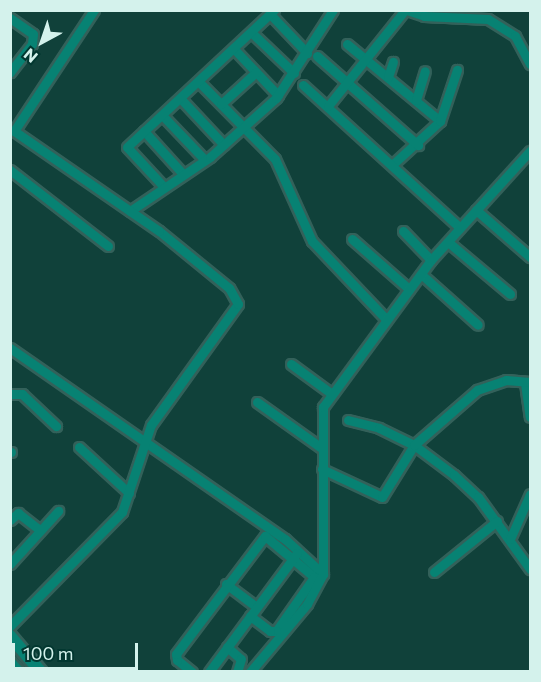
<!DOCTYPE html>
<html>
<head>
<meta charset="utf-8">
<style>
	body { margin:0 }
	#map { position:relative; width:541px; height:682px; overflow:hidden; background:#10413a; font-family:Commissioner,sans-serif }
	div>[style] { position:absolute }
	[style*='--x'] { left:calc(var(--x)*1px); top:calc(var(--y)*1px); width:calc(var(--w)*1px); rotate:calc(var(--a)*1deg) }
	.roads { filter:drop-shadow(2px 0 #33615a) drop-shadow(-2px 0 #33615a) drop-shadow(0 2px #33615a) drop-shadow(0 -2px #33615a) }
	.minor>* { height:9px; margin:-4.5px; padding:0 4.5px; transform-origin:4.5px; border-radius:4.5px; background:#078273 }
	.tertiary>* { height:12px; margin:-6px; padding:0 6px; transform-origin:6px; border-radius:6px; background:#078273 }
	span { translate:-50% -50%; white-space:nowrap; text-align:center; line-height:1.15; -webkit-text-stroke:5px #023730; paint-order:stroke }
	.frame { position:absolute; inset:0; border:12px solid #d4f2ec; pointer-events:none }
	.north { position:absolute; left:12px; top:12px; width:60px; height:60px; -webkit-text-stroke:4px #023730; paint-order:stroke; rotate:220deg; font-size:16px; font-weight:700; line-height:24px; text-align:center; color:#d4f2ec }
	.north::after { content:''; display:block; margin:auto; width:21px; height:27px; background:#d4f2ec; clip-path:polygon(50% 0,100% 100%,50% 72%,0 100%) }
	.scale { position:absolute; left:12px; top:643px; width:126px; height:27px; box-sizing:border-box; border:3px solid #d4f2ec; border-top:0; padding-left:8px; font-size:18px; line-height:21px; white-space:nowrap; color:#d4f2ec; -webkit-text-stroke:4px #023730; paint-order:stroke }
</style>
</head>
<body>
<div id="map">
	<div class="roads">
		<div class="minor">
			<div style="--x:407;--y:10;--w:18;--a:19"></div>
			<div style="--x:424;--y:16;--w:64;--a:2.7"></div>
			<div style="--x:488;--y:19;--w:32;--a:32"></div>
			<div style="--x:515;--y:36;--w:32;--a:62"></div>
			<div style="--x:270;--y:14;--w:54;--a:46.5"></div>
			<div style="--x:10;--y:18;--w:28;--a:35"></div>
			<div style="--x:33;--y:34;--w:10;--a:96"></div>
			<div style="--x:32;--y:44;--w:36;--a:128"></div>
			<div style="--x:252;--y:33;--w:58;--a:43.6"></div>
			<div style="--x:347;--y:44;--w:121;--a:39.6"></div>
			<div style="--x:440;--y:121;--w:64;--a:137.5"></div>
			<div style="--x:234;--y:49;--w:64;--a:46.3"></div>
			<div style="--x:317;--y:56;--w:135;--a:41.4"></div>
			<div style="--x:388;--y:77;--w:16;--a:-72"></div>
			<div style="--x:199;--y:82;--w:108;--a:45.4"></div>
			<div style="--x:275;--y:159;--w:90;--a:65.7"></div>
			<div style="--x:312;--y:241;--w:108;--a:46.5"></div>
			<div style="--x:303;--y:85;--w:212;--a:42.3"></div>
			<div style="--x:180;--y:98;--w:64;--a:46.9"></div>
			<div style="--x:416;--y:100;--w:30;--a:-73"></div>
			<div style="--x:221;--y:104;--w:47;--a:-42.4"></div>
			<div style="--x:328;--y:106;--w:123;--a:-51.3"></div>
			<div style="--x:162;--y:115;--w:62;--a:46.3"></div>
			<div style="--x:440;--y:121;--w:54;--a:-71.6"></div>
			<div style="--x:144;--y:131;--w:58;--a:47.8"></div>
			<div style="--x:10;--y:170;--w:124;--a:37.8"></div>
			<div style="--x:164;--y:187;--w:54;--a:-132.8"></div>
			<div style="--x:127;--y:147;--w:201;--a:-43"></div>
			<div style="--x:476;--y:210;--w:72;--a:41"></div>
			<div style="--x:130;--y:211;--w:97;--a:-34"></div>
			<div style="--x:210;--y:157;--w:89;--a:-41.8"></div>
			<div style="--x:276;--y:98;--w:105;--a:-57.1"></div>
			<div style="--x:403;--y:231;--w:40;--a:46"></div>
			<div style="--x:352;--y:239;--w:76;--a:41.3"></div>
			<div style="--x:448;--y:242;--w:81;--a:40"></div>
			<div style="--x:421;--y:274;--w:76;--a:41.8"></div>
			<div style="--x:10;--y:348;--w:335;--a:34.8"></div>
			<div style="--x:285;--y:539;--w:52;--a:42.6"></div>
			<div style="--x:291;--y:364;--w:51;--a:36.2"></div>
			<div style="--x:525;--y:383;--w:34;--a:82"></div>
			<div style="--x:10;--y:394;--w:12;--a:0"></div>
			<div style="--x:22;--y:394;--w:47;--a:43.3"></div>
			<div style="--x:257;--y:402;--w:81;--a:35.5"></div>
			<div style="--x:348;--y:420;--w:32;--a:14"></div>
			<div style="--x:379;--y:428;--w:39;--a:26"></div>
			<div style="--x:414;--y:445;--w:50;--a:36.9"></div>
			<div style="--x:454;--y:475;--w:33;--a:43"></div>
			<div style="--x:478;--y:497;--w:89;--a:54.2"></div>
			<div style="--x:79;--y:447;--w:68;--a:42.6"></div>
			<div style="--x:10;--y:452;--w:1;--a:0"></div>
			<div style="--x:322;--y:469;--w:66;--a:25"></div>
			<div style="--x:382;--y:497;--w:61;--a:-58.4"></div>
			<div style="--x:414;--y:445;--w:84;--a:-41.1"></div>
			<div style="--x:477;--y:390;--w:31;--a:-19"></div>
			<div style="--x:506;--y:380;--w:24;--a:5"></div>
			<div style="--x:10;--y:520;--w:11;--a:-41"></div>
			<div style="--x:18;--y:513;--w:28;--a:38"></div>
			<div style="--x:510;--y:539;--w:49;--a:-66"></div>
			<div style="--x:10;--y:564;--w:72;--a:-47.8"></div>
			<div style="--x:434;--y:572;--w:81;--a:-39"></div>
			<div style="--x:226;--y:584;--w:38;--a:37"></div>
			<div style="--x:10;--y:626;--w:160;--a:-45.5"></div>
			<div style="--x:122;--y:512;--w:92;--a:-71.6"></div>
			<div style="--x:151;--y:425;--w:149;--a:-54.3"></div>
			<div style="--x:238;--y:304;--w:18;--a:-119"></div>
			<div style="--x:229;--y:288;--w:90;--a:-140.8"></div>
			<div style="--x:159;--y:231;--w:176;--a:-145.4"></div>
			<div style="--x:14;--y:131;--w:145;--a:-56.5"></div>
			<div style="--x:227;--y:647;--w:18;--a:41"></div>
			<div style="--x:241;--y:659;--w:14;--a:107"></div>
			<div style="--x:192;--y:672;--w:19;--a:-141"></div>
			<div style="--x:177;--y:660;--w:6;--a:-99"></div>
			<div style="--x:176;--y:654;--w:148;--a:-53"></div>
			<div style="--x:265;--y:536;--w:64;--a:39.9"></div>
			<div style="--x:314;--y:577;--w:66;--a:125.1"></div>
			<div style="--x:276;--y:631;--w:6;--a:180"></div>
			<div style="--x:270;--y:631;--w:25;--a:-143"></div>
			<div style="--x:209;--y:672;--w:148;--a:-53.5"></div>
			<div style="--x:250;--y:672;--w:89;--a:-50"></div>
			<div style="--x:307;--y:604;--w:34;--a:-62"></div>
			<div style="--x:323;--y:574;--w:167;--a:-90"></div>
			<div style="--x:323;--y:407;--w:182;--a:-53.7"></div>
			<div style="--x:431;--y:260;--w:147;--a:-47.8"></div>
		</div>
		<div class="tertiary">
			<div style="--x:10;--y:636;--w:48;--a:49.3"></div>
			<div style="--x:10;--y:663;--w:12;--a:48"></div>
		</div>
	</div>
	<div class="frame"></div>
	<div class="north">N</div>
	<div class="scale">100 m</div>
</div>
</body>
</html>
